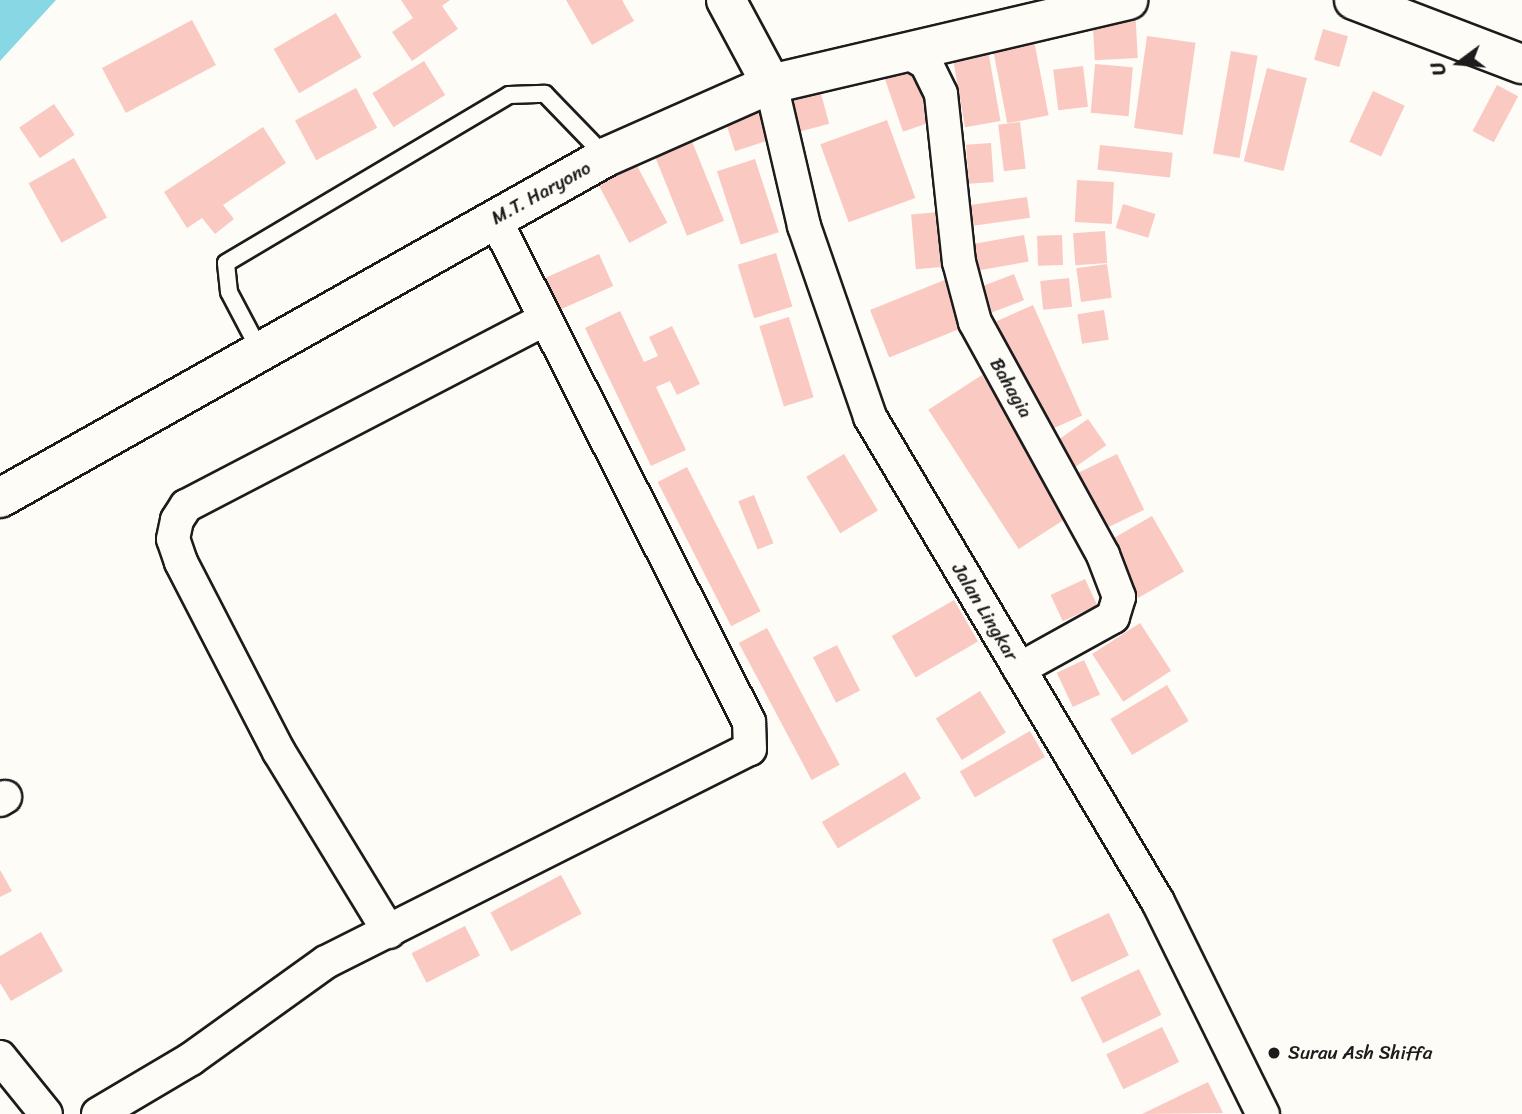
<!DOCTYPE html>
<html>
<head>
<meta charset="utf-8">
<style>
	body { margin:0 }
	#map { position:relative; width:1522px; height:1114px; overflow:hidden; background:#fdfcf7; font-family:Sriracha,sans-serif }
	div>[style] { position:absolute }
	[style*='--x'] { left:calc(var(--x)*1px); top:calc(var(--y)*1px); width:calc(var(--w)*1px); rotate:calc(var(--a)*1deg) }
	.water>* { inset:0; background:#88d7e5 }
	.building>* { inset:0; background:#facac2; transform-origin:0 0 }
	.roads { filter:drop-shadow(2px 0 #1c1c1c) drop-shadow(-2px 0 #1c1c1c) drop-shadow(0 2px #1c1c1c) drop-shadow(0 -2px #1c1c1c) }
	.service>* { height:16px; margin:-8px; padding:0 8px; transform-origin:8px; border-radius:8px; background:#fdfcf7 }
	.minor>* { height:32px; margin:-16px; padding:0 16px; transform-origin:16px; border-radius:16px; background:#fdfcf7 }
	.trunk>* { height:38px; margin:-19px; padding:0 19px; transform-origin:19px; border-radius:19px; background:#fdfcf7 }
	.dots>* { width:19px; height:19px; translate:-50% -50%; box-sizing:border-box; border:4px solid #fdfcf7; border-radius:50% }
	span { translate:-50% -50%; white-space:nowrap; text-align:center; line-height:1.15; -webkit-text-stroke:5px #fdfcf7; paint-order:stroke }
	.street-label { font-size:19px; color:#1c1c1c }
	.poi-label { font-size:19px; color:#1c1c1c }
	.left { translate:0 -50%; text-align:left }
	.north { position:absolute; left:1424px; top:28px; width:70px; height:70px; -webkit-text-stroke:5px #fdfcf7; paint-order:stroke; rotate:254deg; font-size:19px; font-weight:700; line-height:28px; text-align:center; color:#1c1c1c }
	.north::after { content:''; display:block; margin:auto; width:24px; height:32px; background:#1c1c1c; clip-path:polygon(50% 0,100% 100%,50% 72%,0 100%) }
</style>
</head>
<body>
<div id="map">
	<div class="water">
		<div style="clip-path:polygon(0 0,56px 0,0 61px)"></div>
	</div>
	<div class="building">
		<div style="clip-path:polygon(401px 0,450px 0,442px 6px,458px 29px,412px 61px,392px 32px,413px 18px)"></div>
		<div style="clip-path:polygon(566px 0,622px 0,634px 21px,592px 45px)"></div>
		<div style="left:1135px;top:6px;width:52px;height:43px;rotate:87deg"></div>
		<div style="left:336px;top:13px;width:51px;height:72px;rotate:60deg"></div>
		<div style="left:192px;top:20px;width:51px;height:102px;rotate:62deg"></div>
		<div style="left:1031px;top:25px;width:92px;height:42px;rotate:79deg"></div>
		<div style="left:1323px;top:29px;width:26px;height:32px;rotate:16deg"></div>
		<div style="left:1147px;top:36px;width:49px;height:93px;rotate:8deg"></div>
		<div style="left:988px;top:50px;width:72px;height:36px;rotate:80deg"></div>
		<div style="left:1231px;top:51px;width:27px;height:104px;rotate:10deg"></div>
		<div style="left:424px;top:61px;width:40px;height:61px;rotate:58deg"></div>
		<div style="left:1095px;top:64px;width:38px;height:49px;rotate:5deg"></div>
		<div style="left:1083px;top:66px;width:41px;height:30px;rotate:83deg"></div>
		<div style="left:916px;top:68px;width:56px;height:33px;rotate:71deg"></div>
		<div style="left:1267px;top:68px;width:41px;height:96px;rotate:14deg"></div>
		<div style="left:1497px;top:85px;width:24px;height:52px;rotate:28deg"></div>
		<div style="left:819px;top:86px;width:39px;height:30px;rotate:75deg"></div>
		<div style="left:356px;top:88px;width:45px;height:69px;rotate:62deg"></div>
		<div style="left:1373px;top:91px;width:35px;height:56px;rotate:25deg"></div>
		<div style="left:54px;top:104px;width:37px;height:42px;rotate:56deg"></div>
		<div style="left:761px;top:108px;width:33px;height:38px;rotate:72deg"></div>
		<div style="left:887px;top:120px;width:83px;height:71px;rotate:70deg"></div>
		<div style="left:1020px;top:122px;width:47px;height:22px;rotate:83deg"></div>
		<div style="clip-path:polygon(263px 127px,286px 163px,223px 205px,234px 219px,215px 234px,202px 218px,187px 228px,164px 192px)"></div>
		<div style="left:687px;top:129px;width:99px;height:40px;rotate:68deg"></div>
		<div style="left:991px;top:143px;width:39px;height:25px;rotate:86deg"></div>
		<div style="left:1100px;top:145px;width:73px;height:25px;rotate:6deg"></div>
		<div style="left:74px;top:158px;width:68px;height:52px;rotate:61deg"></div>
		<div style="left:755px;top:159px;width:77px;height:40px;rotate:72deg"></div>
		<div style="left:634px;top:160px;width:71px;height:43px;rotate:62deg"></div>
		<div style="left:1077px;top:180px;width:37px;height:42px;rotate:3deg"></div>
		<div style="left:1027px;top:197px;width:21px;height:61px;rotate:82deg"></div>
		<div style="left:1123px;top:204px;width:34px;height:25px;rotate:17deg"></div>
		<div style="left:939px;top:212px;width:55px;height:28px;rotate:85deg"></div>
		<div style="left:1105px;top:231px;width:32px;height:32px;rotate:86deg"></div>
		<div style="left:1024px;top:235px;width:27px;height:56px;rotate:80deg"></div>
		<div style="left:1062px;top:235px;width:30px;height:25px;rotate:88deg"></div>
		<div style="left:776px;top:253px;width:56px;height:40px;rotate:73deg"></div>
		<div style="left:599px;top:254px;width:35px;height:64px;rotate:66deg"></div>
		<div style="left:1107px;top:264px;width:34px;height:31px;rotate:82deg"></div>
		<div style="left:1014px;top:274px;width:28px;height:43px;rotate:69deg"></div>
		<div style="left:1069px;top:278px;width:29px;height:29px;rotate:84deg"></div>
		<div style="left:947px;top:279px;width:51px;height:83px;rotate:68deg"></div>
		<div style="left:1033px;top:305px;width:121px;height:40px;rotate:66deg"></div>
		<div style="left:1104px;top:310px;width:30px;height:27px;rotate:81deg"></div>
		<div style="clip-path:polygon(620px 311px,644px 362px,658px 356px,649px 337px,672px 326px,700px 384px,677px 395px,670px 381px,656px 387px,686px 450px,651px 466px,585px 328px)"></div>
		<div style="left:789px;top:317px;width:84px;height:31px;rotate:73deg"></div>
		<div style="left:982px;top:375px;width:166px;height:64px;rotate:57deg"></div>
		<div style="left:1088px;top:419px;width:32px;height:44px;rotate:55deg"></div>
		<div style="left:844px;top:454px;width:66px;height:44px;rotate:59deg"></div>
		<div style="left:1117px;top:454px;width:62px;height:43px;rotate:64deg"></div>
		<div style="left:687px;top:467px;width:162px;height:33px;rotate:63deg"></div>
		<div style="left:754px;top:495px;width:52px;height:17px;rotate:68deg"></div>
		<div style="left:1152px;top:516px;width:64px;height:53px;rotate:60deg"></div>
		<div style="left:1085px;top:579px;width:29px;height:38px;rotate:65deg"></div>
		<div style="left:954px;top:600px;width:48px;height:72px;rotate:60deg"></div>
		<div style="left:1140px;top:623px;width:57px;height:57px;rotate:57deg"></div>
		<div style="left:767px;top:628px;width:155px;height:32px;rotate:62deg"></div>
		<div style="left:837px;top:645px;width:51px;height:27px;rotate:63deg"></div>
		<div style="left:1084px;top:660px;width:38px;height:30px;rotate:65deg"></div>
		<div style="left:1167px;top:685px;width:42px;height:66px;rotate:59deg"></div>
		<div style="left:980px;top:691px;width:49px;height:52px;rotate:58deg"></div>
		<div style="left:1030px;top:731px;width:30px;height:81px;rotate:60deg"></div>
		<div style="left:905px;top:772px;width:31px;height:97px;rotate:59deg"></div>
		<div style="clip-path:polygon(0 870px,12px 891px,0 897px)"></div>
		<div style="left:561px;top:875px;width:44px;height:80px;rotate:62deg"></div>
		<div style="left:1109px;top:913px;width:47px;height:63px;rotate:65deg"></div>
		<div style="left:465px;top:926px;width:33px;height:60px;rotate:63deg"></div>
		<div style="clip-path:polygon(41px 932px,63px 971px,11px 1001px,0 983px,0 956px)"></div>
		<div style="left:1139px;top:969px;width:51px;height:65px;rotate:64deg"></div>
		<div style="left:1162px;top:1027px;width:39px;height:62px;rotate:64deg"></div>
		<div style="clip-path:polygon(1208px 1082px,1223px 1113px,1142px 1114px)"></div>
	</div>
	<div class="roads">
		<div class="service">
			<div style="--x:259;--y:349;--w:64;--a:-117.8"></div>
			<div style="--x:229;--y:292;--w:29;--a:-96"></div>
			<div style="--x:226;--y:263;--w:329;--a:-30.7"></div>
			<div style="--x:509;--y:95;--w:36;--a:-2"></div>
			<div style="--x:545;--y:94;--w:88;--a:45.9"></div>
		</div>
		<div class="minor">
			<div style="--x:905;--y:51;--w:24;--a:30"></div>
			<div style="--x:926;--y:63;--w:34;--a:64"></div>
			<div style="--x:941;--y:94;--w:169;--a:83.9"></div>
			<div style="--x:959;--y:262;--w:62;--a:75.1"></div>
			<div style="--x:975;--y:322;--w:266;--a:61.2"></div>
			<div style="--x:1103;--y:555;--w:45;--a:69.1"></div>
			<div style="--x:1119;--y:597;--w:21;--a:107"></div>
			<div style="--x:1113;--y:617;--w:107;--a:151"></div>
			<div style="--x:771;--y:84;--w:146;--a:76.9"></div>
			<div style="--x:804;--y:226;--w:202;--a:70.9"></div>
			<div style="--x:870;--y:417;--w:564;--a:59.3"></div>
			<div style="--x:1158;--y:902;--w:237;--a:63.7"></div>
			<div style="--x:0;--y:800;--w:6;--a:-31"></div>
			<div style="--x:389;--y:932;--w:211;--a:-121.4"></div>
			<div style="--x:279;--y:752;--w:214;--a:-117.3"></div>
			<div style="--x:181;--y:562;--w:24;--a:-109"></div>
			<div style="--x:173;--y:539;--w:19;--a:-78"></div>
			<div style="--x:177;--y:520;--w:17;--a:-57"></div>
			<div style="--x:186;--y:506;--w:401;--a:-27.5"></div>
			<div style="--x:0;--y:1057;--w:73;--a:51.1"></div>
			<div style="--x:98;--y:1114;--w:108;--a:-30.6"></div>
			<div style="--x:191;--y:1059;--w:166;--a:-35.7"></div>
			<div style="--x:326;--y:962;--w:474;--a:-26.7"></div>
			<div style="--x:750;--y:749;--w:27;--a:-92"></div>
			<div style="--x:749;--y:722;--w:563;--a:-116.79"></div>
		</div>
		<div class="trunk">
			<div style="--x:726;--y:0;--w:95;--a:61.8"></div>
			<div style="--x:1354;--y:0;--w:180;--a:20.9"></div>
			<div style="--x:0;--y:498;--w:695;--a:-29.37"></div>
			<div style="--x:606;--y:157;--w:180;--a:-23.9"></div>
			<div style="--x:771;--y:84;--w:367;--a:-13.2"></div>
		</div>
	</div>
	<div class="dots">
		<div style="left:1274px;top:1053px;background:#1c1c1c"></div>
	</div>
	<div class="street-label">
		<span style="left:541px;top:193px;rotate:-29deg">M.T. Haryono</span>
		<span style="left:1011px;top:388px;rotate:60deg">Bahagia</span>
		<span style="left:985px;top:612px;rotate:59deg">Jalan Lingkar</span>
	</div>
	<div class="poi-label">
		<span class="left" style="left:1288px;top:1053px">Surau Ash Shiffa</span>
	</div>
	<div class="north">U</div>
</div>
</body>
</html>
